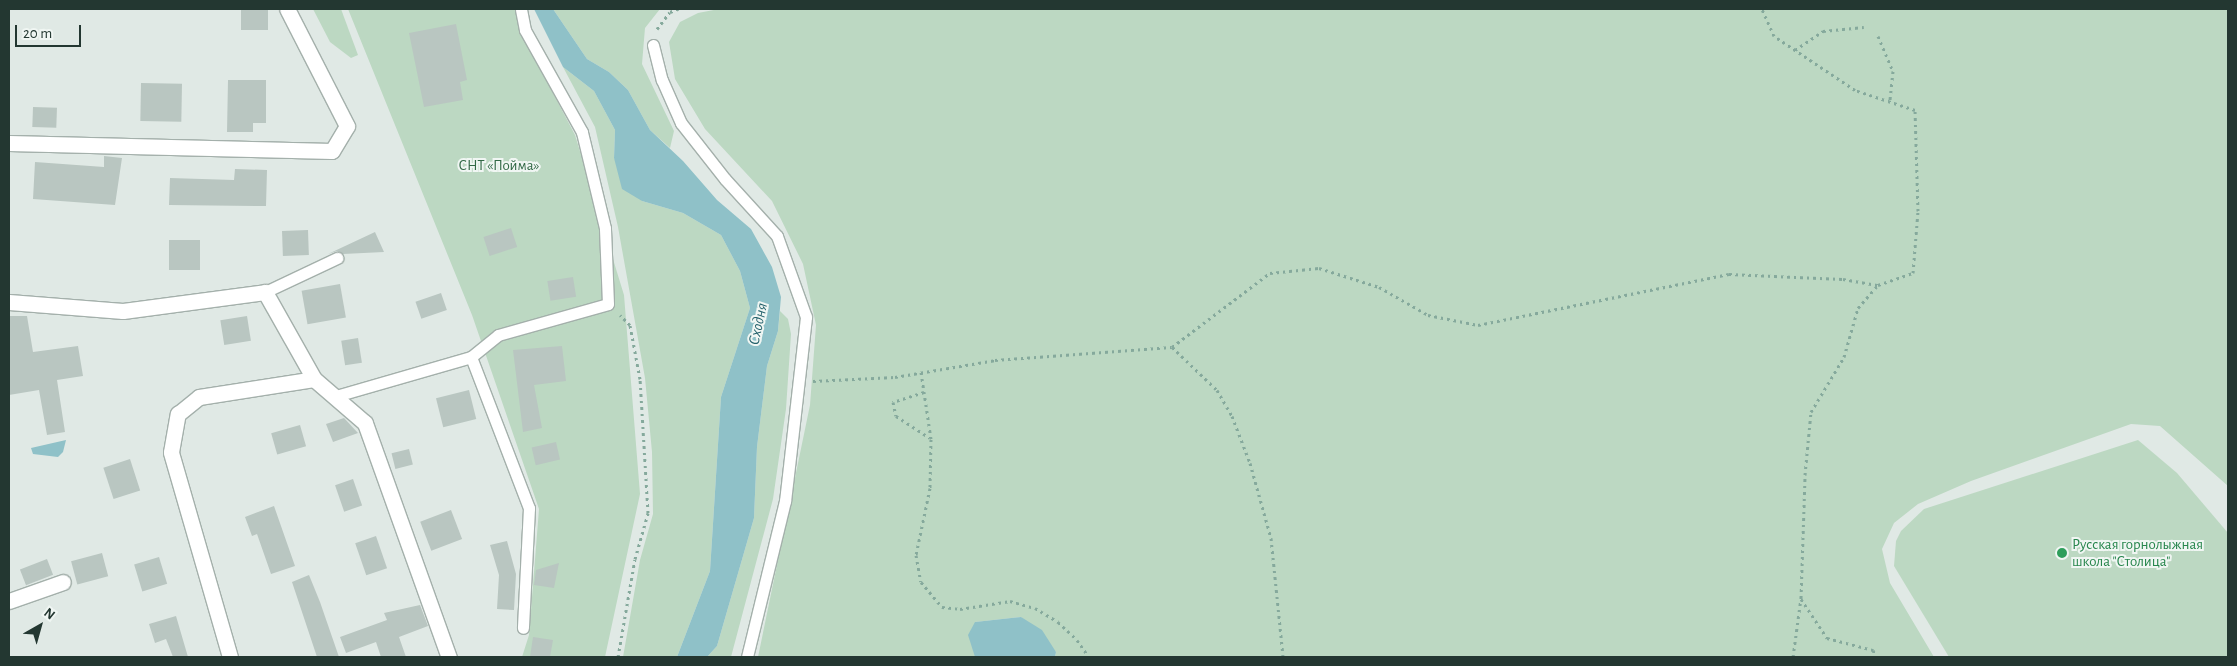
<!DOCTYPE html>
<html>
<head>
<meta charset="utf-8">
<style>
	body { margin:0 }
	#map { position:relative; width:2237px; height:666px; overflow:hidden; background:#e0e9e5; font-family:"Alegreya Sans",sans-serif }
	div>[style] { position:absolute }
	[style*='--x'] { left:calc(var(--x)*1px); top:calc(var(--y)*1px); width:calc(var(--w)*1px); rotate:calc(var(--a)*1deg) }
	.green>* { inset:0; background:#bcd8c2 }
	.water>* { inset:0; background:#8fc1c8 }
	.building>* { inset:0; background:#b9c6c1; transform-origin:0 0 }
	.path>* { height:3px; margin-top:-1.5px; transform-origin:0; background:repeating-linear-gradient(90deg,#85a99c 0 2.5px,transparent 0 6.5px) }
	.roads { filter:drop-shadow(1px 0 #a4b0ab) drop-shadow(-1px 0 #a4b0ab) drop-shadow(0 1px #a4b0ab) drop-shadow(0 -1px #a4b0ab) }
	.service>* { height:11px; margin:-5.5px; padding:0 5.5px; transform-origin:5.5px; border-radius:5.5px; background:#fff }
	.minor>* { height:15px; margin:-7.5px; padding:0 7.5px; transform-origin:7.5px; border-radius:7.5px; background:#fff }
	.dots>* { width:14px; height:14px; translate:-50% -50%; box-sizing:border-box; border:2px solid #f0f6f3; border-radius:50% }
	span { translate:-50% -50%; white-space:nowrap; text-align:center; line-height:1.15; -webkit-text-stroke:4px #f0f6f3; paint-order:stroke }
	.park-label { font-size:15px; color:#326946 }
	.leisure-label { font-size:15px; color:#27864d }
	.left { translate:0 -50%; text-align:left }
	.water-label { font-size:16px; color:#25626c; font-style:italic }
	.frame { position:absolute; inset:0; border:10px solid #233731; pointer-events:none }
	.north { position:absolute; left:15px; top:601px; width:50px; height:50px; -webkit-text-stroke:4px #f0f6f3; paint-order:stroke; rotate:38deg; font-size:14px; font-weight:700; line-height:20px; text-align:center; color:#233731 }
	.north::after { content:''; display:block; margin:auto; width:18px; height:22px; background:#233731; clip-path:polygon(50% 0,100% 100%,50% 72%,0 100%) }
	.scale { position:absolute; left:15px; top:25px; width:66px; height:22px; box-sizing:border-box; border:2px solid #233731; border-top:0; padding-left:6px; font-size:15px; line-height:18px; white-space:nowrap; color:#233731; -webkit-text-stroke:4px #f0f6f3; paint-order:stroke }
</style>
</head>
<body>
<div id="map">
	<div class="green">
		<div style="clip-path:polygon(313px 9px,341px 9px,358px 55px,351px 58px,330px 42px)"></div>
		<div style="clip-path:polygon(348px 9px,517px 9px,521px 32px,575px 135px,624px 295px,640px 494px,605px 657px,522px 657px,529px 635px,539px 509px,472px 315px)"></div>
		<div style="clip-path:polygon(553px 9px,660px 9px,645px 28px,642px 64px,674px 131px,670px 148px,650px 130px,628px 90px,609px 72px,587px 59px)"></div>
		<div style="clip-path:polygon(719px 9px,2228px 9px,2228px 486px,2160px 426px,2131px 424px,1971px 481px,1918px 504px,1894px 523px,1882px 549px,1890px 583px,1934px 657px,1055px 657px,1056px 652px,1021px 617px,975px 622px,975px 657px,758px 657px,810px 405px,816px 325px,803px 264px,772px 201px,705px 129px,675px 79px,669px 42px,680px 22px,698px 13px)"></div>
		<div style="clip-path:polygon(563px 67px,594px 91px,615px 130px,614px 158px,642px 201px,683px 213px,721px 235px,740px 271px,750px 308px,721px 397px,710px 571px,677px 657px,623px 657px,640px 560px,653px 514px,652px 452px,645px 378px,618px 227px,595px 127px)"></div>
		<div style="clip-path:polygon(780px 311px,788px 319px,791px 334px,786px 409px,773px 499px,731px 657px,707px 657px,717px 646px,754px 518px,757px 447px,767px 366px,778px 331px)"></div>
		<div style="clip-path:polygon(2138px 440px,2177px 473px,2228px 533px,2228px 657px,1949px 657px,1894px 566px,1896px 541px,1901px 531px,1924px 509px)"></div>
	</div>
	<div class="water">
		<div style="clip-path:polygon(534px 9px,553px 9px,587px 59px,609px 72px,628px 90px,650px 130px,683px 161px,717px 200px,751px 229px,772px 267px,781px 297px,778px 331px,767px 366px,757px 447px,754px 518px,717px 646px,707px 657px,677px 657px,710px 571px,721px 397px,750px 308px,740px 271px,721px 235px,683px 213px,642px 201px,622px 189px,614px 158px,615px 130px,594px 91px,563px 67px)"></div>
		<div style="clip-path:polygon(66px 440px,63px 452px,58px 457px,33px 454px,31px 448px)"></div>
		<div style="clip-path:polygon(1021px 617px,1042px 630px,1056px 652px,1055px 657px,975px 657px,968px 635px,975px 622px)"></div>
	</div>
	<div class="building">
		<div style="left:241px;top:9px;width:27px;height:21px"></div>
		<div style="clip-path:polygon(456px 24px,467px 80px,460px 82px,463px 100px,424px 107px,409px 33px)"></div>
		<div style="clip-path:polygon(228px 80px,266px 80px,266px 123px,253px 123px,253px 132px,227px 132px)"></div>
		<div style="left:141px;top:83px;width:41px;height:38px;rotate:1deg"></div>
		<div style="left:33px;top:107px;width:24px;height:20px;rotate:2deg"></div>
		<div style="clip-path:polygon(104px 156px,122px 158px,115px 205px,33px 199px,35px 162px,104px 167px)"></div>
		<div style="clip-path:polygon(235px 169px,267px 170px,266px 206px,169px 205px,170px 178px,234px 180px)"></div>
		<div style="left:511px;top:228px;width:20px;height:29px;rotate:72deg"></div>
		<div style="left:308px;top:230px;width:25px;height:26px;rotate:88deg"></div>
		<div style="clip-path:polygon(375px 232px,384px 252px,343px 254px,337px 251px,328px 254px)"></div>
		<div style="left:169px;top:240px;width:31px;height:30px"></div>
		<div style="left:573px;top:277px;width:20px;height:26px;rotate:81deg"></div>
		<div style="left:340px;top:284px;width:34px;height:39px;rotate:80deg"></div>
		<div style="left:441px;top:293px;width:18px;height:27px;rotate:71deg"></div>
		<div style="clip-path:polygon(9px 316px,27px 316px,33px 352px,78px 346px,83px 376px,57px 380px,65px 432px,47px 435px,39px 390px,9px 395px)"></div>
		<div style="left:247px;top:316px;width:25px;height:27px;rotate:81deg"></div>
		<div style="left:358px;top:338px;width:25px;height:17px;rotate:81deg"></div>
		<div style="clip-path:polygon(562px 346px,566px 381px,534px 385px,542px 428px,523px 432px,513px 350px)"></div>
		<div style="left:469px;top:390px;width:30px;height:34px;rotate:76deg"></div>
		<div style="clip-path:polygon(344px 418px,358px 433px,333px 442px,326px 424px)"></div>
		<div style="left:300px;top:425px;width:22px;height:30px;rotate:74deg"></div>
		<div style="left:556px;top:442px;width:18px;height:25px;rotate:77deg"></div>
		<div style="left:409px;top:449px;width:16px;height:18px;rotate:76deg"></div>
		<div style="left:130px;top:459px;width:33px;height:28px;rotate:72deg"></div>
		<div style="left:353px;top:479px;width:28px;height:19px;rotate:71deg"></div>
		<div style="clip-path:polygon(274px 506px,295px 566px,271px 574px,257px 534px,252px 536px,245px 517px)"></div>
		<div style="left:451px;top:510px;width:31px;height:33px;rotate:69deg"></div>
		<div style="left:376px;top:536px;width:34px;height:22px;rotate:71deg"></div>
		<div style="clip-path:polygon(507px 541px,516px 574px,514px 610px,497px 609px,499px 575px,490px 545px)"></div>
		<div style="left:102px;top:553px;width:24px;height:32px;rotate:75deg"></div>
		<div style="left:159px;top:557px;width:28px;height:26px;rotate:73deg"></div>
		<div style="left:47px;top:559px;width:17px;height:29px;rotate:69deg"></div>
		<div style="clip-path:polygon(559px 563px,554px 588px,534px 585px,536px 570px)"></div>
		<div style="clip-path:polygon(309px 575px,320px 602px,339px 657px,317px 657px,292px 582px)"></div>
		<div style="clip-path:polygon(420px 605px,428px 626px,399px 637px,406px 657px,381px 657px,376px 642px,346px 653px,340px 637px,387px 620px,384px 613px)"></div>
		<div style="clip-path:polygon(176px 616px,188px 657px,173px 657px,166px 639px,155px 643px,149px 624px)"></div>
		<div style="clip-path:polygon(533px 637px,553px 640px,550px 657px,530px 657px)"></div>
	</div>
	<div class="path">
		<div style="--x:657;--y:29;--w:21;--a:-53"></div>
		<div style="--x:670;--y:12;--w:9;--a:-21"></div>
		<div style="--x:1878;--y:36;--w:38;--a:67"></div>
		<div style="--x:1893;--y:71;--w:31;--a:96"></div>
		<div style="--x:1795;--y:50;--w:34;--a:-34"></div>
		<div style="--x:1823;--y:31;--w:41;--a:-5.6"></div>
		<div style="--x:1172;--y:347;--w:62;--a:43.7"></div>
		<div style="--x:1217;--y:390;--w:30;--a:60"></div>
		<div style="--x:1232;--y:416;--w:50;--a:69"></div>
		<div style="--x:1250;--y:463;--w:78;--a:74.4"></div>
		<div style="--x:1271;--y:538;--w:120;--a:84.2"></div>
		<div style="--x:921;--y:372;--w:68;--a:81.5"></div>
		<div style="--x:931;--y:439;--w:49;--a:91.2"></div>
		<div style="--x:930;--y:488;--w:68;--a:101.8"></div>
		<div style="--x:916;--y:555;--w:27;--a:80"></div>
		<div style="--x:921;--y:582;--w:33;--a:50"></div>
		<div style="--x:942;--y:607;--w:18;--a:6"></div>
		<div style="--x:960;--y:609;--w:51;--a:-9.1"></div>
		<div style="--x:1010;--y:601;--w:26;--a:16"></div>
		<div style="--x:1035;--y:608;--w:27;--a:31"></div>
		<div style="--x:1058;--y:622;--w:26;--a:43"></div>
		<div style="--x:1077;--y:640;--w:21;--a:55"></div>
		<div style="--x:813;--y:381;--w:82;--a:-2.8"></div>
		<div style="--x:895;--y:377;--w:101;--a:-9.6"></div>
		<div style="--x:995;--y:360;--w:177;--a:-4.2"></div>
		<div style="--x:1172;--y:347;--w:123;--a:-37.1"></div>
		<div style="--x:1270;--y:273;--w:49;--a:-5.8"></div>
		<div style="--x:1319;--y:268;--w:63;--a:17.6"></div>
		<div style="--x:1379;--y:287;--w:56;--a:29.7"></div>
		<div style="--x:1428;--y:315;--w:51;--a:11.3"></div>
		<div style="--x:1478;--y:325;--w:256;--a:-11.5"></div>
		<div style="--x:1729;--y:274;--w:114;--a:2.5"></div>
		<div style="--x:1843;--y:279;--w:36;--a:10"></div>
		<div style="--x:1878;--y:285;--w:37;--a:-19"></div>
		<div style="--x:1913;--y:273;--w:62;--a:-85.4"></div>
		<div style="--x:1918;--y:211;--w:101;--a:-91.7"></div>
		<div style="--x:1915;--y:110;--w:63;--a:-161.6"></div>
		<div style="--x:1855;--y:90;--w:97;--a:-146.3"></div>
		<div style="--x:1774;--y:36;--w:30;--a:-114"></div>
		<div style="--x:924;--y:392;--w:33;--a:162"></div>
		<div style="--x:893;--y:402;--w:14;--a:78"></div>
		<div style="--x:896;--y:416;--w:40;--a:32.9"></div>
		<div style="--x:1801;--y:599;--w:47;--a:56.3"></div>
		<div style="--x:1827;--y:638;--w:48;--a:14.6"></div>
		<div style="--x:1873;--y:650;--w:8;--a:67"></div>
		<div style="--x:618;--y:657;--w:99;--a:-80.2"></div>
		<div style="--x:635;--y:559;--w:48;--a:-74.2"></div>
		<div style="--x:648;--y:513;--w:134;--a:-93.4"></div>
		<div style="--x:640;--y:379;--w:55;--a:-100.5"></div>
		<div style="--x:630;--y:325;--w:14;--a:-135"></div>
		<div style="--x:1793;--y:657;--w:60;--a:-82.3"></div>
		<div style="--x:1801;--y:598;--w:123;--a:-88.1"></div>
		<div style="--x:1805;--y:475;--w:63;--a:-84.6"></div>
		<div style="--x:1811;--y:412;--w:64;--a:-59"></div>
		<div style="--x:1844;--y:357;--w:51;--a:-74.1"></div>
		<div style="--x:1858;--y:308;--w:30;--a:-49"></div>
	</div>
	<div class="roads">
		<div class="service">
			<div style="--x:653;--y:45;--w:36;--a:76"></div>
			<div style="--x:662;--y:80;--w:47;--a:66.2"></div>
			<div style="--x:681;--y:123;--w:71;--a:51.8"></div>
			<div style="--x:725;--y:179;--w:77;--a:47.6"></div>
			<div style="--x:777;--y:236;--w:86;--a:70.3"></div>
			<div style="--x:806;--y:317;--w:185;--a:96.5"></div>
			<div style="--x:785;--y:501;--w:161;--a:103.7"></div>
			<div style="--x:265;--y:292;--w:80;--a:-25.3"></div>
			<div style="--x:471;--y:357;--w:35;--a:-39"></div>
			<div style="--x:498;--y:335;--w:114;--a:-15.7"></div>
			<div style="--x:608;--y:304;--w:76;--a:-92.3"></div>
			<div style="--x:605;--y:228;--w:99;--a:-103.5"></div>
			<div style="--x:582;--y:132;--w:117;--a:-119.2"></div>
			<div style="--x:525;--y:30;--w:21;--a:-101"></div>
			<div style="--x:336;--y:396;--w:141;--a:-16.1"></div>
			<div style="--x:471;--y:357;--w:162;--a:69"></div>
			<div style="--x:529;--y:508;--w:120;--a:92.9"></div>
		</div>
		<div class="minor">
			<div style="--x:9;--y:143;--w:323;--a:1.4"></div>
			<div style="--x:332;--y:151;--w:29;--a:-59"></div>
			<div style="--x:347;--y:126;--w:131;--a:-117.1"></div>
			<div style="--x:9;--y:302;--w:114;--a:4.5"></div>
			<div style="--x:123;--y:311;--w:143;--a:-7.6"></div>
			<div style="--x:265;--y:292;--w:100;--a:60.6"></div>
			<div style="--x:9;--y:601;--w:57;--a:-19.4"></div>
			<div style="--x:230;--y:657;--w:213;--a:-106.1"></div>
			<div style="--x:171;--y:452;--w:39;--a:-80"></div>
			<div style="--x:178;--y:414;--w:27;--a:-39"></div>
			<div style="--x:199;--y:397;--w:116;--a:-8.9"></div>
			<div style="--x:314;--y:379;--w:67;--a:40.8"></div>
			<div style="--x:365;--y:423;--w:249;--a:70.3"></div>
		</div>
	</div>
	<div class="dots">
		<div style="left:2062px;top:553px;background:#2e9e5b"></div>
	</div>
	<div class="park-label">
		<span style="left:499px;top:166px">СНТ «Пойма»</span>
	</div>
	<div class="leisure-label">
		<span class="left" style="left:2072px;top:553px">Русская горнолыжная<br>школа "Столица"</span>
	</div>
	<div class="water-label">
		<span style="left:758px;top:324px;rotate:-78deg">Сходня</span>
	</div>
	<div class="frame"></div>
	<div class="north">N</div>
	<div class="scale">20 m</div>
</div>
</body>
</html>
